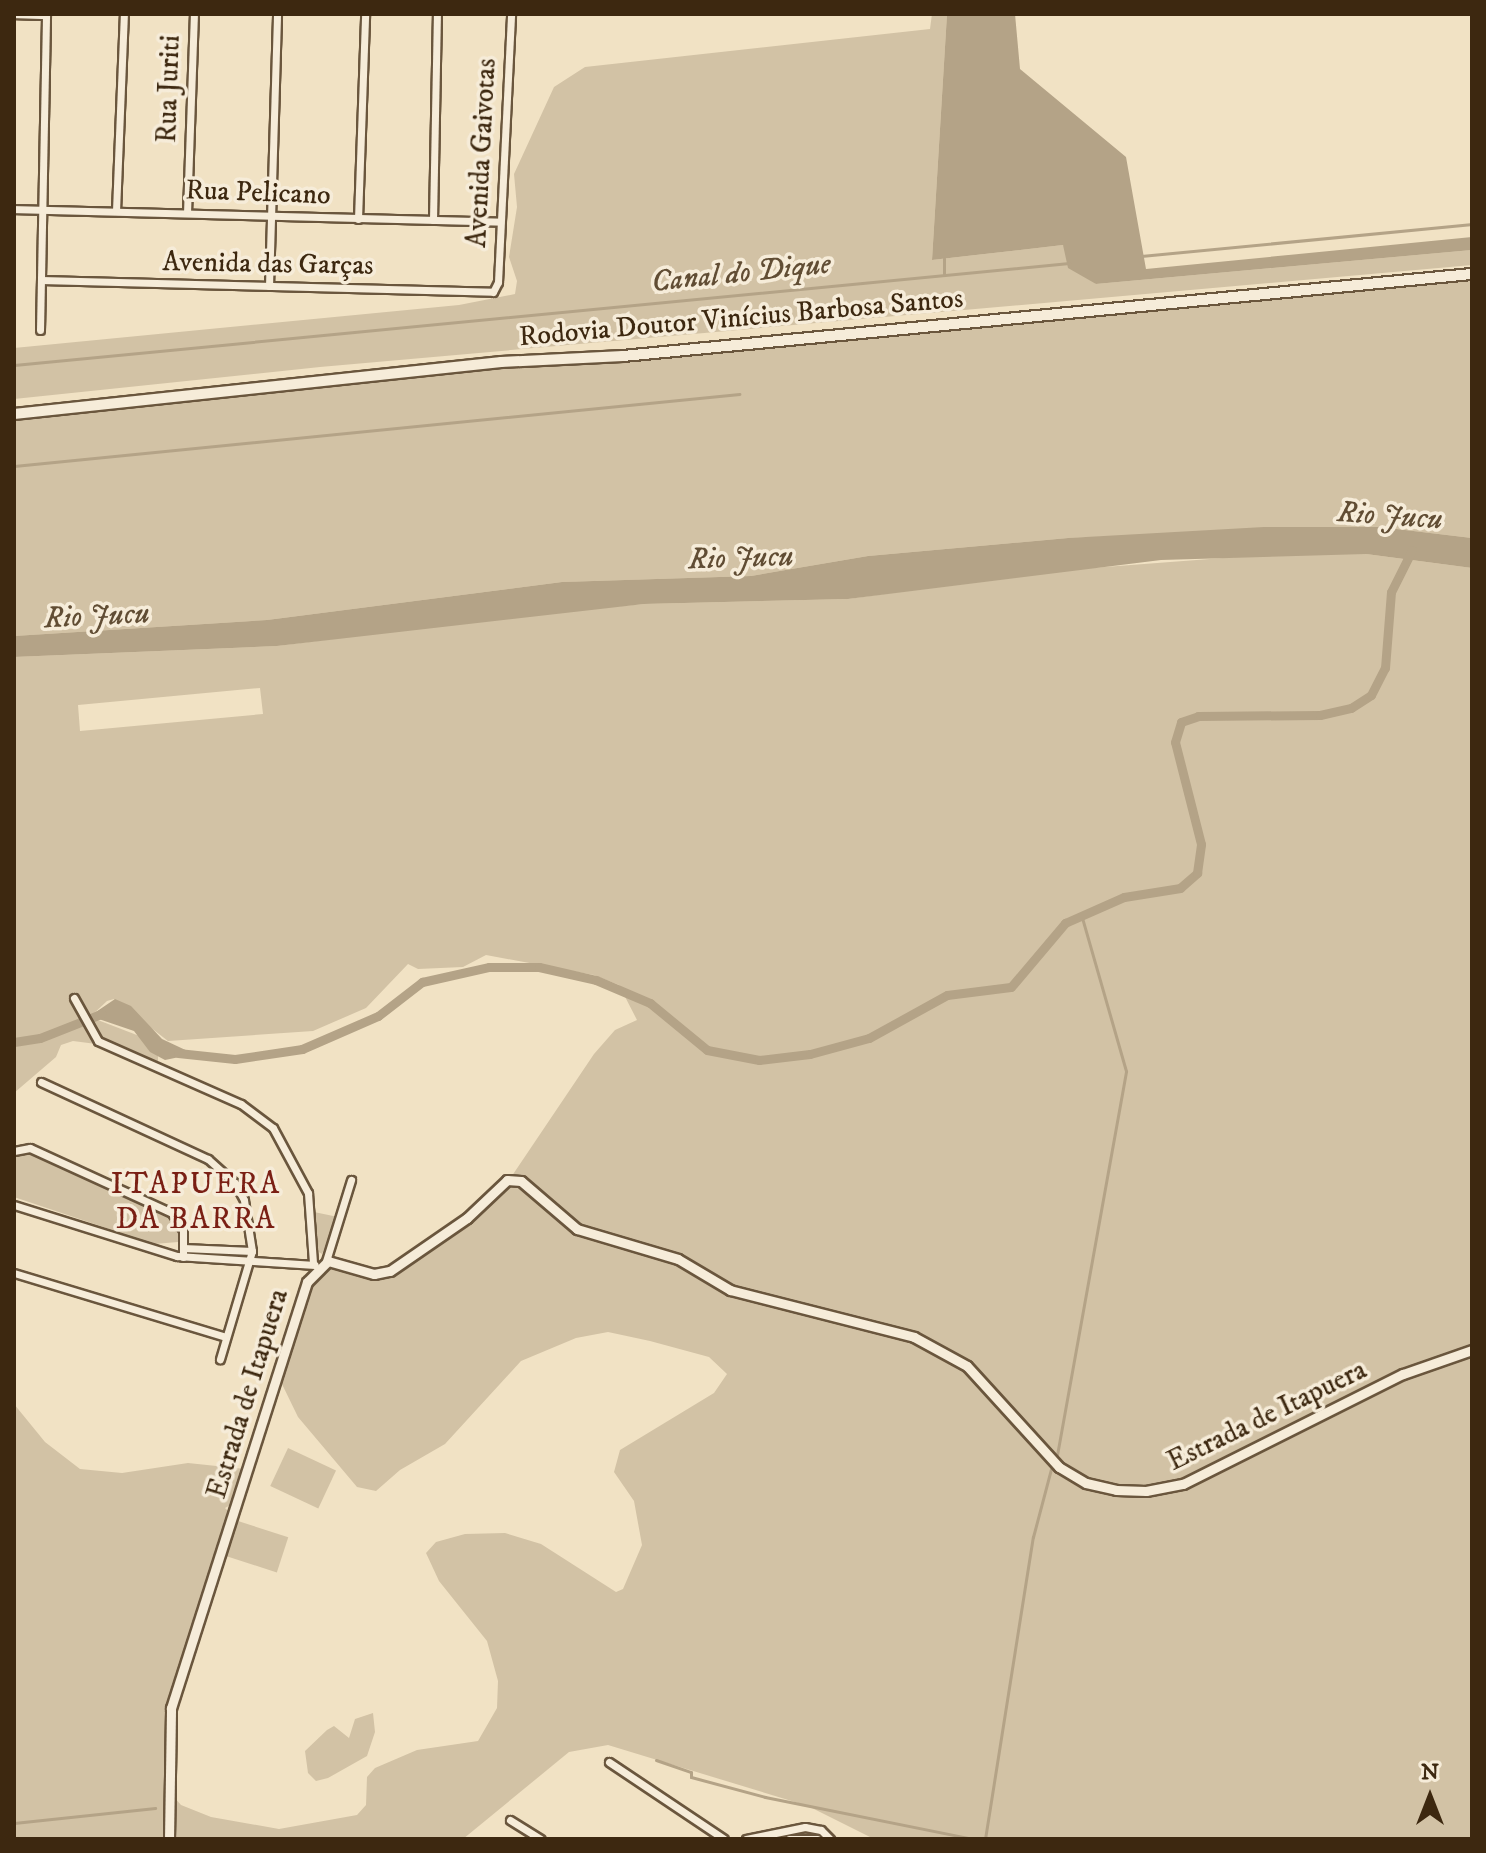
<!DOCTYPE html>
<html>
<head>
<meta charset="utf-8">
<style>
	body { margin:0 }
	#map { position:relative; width:1486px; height:1853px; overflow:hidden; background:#f1e2c4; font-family:"IM FELL DW Pica",serif }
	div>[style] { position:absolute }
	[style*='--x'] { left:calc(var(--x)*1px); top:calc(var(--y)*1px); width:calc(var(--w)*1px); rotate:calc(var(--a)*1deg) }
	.green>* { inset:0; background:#d2c2a5; transform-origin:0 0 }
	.water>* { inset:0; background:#b4a387 }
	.stream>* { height:3px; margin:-1.5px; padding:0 1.5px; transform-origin:1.5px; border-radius:1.5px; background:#b4a387 }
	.canal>* { height:9px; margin:-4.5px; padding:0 4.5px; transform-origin:4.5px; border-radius:4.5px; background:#b4a387 }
	.roads { filter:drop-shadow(2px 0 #6a563d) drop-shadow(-2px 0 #6a563d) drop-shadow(0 2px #6a563d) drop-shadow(0 -2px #6a563d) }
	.minor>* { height:7px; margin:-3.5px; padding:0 3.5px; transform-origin:3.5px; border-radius:3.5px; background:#f6ecd9 }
	.tertiary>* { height:9px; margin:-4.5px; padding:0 4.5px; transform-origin:4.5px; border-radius:4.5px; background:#f6ecd9 }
	.secondary>* { height:10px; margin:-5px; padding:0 5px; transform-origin:5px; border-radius:5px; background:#f6ecd9 }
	span { translate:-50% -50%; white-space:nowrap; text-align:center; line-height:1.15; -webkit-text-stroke:7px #f6ecd9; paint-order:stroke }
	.street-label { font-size:28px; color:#3d2810 }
	.water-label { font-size:30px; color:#614d34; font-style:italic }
	.neighbourhood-label { font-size:30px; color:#7a1f14; letter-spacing:2px }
	.frame { position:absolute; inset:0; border:16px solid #3d2810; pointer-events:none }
	.north { position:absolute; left:1390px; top:1757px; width:80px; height:80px; -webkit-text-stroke:6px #f6ecd9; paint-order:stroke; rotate:0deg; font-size:22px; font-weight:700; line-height:32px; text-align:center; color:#3d2810 }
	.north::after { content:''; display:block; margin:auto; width:28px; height:36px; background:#3d2810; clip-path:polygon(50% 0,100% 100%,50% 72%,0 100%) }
</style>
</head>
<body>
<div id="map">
	<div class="green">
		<div style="clip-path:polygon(932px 14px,947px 14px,932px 260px,1063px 245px,1096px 284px,1472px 250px,1472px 265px,320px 367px,14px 399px,14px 348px,459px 305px,515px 294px,517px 281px,509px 257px,517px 207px,514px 174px,554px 87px,585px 67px,930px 29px)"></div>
		<div style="clip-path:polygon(1472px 279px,1472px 538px,1380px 527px,1068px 538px,868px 556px,751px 576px,562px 582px,267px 620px,14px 636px,14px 413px,321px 381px)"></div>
		<div style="clip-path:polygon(evenodd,1290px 553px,1366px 554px,1472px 568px,1472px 1839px,874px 1839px,808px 1806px,608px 1745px,569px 1752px,463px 1839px,14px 1839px,14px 1404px,45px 1442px,80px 1469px,122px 1473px,188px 1463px,245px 1469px,234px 1503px,225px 1508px,230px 1513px,183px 1677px,172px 1727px,173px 1796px,181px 1805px,211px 1817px,279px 1829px,357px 1815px,366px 1805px,367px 1777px,375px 1768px,417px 1750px,478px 1741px,497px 1708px,498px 1681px,487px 1641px,439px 1581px,426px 1553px,436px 1542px,465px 1534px,505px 1533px,541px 1544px,616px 1592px,623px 1589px,642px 1545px,634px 1501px,614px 1472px,620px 1450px,714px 1393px,727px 1374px,709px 1357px,650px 1341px,608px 1332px,576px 1338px,521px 1361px,445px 1444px,400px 1470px,376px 1491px,357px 1487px,298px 1417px,280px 1380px,316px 1274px,331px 1263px,380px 1277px,495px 1201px,594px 1054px,615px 1030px,637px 1020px,619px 985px,594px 975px,486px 955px,463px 967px,418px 969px,408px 964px,366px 1008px,313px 1031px,168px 1041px,114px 999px,107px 1001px,90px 1017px,142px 1037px,158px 1056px,158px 1070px,104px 1045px,73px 1041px,61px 1045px,56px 1057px,14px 1093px,14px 657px,277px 646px,522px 615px,644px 604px,848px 599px,1039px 572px,1290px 553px,260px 688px,263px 714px,80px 731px,78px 705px,260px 688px)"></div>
		<div style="clip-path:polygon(28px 1150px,171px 1216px,178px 1225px,178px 1242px,154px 1244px,14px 1197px,14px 1155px)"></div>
		<div style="clip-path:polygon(314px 1212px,338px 1217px,322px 1254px,317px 1251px)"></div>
		<div style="left:288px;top:1448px;width:53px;height:42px;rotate:25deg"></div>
		<div style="left:235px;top:1520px;width:56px;height:37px;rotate:18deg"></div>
		<div style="clip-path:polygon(373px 1713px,375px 1732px,367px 1756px,328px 1778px,316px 1781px,308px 1773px,305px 1751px,327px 1730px,334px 1726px,349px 1738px,355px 1719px)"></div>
	</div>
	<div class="water">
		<div style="clip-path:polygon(947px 14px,1015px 14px,1020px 69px,1126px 157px,1146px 269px,1472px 237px,1472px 250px,1096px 284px,1068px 268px,1063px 245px,932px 260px)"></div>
		<div style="clip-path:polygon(1264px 527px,1380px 527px,1472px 538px,1472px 568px,1366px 554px,1161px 560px,848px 599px,644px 604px,277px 646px,14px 657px,14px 636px,267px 620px,562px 582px,751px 576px,868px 556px,1068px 538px)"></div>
		<div style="clip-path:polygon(115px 999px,131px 1006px,162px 1039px,194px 1054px,165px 1060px,150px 1052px,134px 1031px,90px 1016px)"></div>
	</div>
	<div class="stream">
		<div style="--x:1141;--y:256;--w:333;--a:-5.5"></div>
		<div style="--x:944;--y:258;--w:16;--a:90"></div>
		<div style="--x:14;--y:365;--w:1060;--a:-5.52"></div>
		<div style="--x:14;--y:466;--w:729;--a:-5.67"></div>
		<div style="--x:1057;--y:1455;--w:390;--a:-79.8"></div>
		<div style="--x:1126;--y:1071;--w:163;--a:-106"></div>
		<div style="--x:656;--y:1760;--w:37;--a:19"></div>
		<div style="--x:691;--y:1772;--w:5;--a:90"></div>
		<div style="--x:691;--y:1777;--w:77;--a:15.1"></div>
		<div style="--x:765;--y:1797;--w:212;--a:11.4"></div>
		<div style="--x:14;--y:1823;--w:142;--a:-6.1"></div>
		<div style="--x:985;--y:1839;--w:306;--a:-81"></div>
		<div style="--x:1033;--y:1537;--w:70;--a:-75.2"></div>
	</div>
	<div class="canal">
		<div style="--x:14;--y:1042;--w:26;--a:-9"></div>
		<div style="--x:40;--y:1038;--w:66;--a:-21.5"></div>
		<div style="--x:178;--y:1053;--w:57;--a:6"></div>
		<div style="--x:235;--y:1059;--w:68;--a:-8.5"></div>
		<div style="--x:302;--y:1049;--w:83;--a:-23.5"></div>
		<div style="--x:378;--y:1016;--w:56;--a:-37.7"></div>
		<div style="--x:422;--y:982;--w:69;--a:-12.6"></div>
		<div style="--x:489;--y:967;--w:50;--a:0"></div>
		<div style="--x:539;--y:967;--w:58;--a:12.8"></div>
		<div style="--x:596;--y:980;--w:59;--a:23.1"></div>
		<div style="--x:650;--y:1003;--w:74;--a:39.5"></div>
		<div style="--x:707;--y:1050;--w:53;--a:10.9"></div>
		<div style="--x:759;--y:1060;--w:51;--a:-6.7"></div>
		<div style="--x:810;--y:1054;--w:61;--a:-15.2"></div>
		<div style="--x:869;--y:1038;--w:89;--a:-28.9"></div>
		<div style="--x:947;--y:995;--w:64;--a:-7.1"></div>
		<div style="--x:1011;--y:987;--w:84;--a:-49.8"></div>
		<div style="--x:1065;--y:923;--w:64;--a:-23.8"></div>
		<div style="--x:1124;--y:897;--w:57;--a:-9.1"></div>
		<div style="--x:1180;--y:888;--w:23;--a:-41"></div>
		<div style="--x:1197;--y:873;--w:29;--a:-82"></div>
		<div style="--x:1201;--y:844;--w:105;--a:-104.3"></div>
		<div style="--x:1175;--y:742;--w:21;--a:-73"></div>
		<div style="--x:1181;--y:722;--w:18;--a:-19"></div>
		<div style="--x:1198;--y:716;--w:122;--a:-0.5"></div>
		<div style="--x:1320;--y:715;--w:32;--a:-13"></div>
		<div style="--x:1351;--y:708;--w:24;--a:-33"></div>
		<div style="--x:1371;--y:695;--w:30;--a:-63"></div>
		<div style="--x:1385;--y:668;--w:76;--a:-85.5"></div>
		<div style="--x:1391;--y:592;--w:47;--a:-63.4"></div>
	</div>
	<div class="roads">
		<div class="minor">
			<div style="--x:14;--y:14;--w:31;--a:2"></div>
			<div style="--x:14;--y:209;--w:486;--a:1.5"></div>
			<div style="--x:116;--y:211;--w:197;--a:-87.7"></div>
			<div style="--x:187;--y:213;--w:199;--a:-88"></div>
			<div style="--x:358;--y:219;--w:205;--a:-88"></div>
			<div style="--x:433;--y:220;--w:206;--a:-88.9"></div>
			<div style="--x:41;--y:280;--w:452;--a:1.5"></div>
			<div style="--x:493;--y:292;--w:11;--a:-63"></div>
			<div style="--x:498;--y:282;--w:268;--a:-87.2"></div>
			<div style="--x:269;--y:286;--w:272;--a:-88.3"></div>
			<div style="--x:40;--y:330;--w:316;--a:-88.9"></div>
			<div style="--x:74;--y:998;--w:49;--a:60.8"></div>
			<div style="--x:98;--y:1041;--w:156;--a:23.8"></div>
			<div style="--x:241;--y:1104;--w:40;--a:37"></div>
			<div style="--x:273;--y:1128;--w:74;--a:61.7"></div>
			<div style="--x:308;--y:1193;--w:70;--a:85.9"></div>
			<div style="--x:41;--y:1082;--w:184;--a:24.8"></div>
			<div style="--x:208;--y:1159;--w:36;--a:42"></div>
			<div style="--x:235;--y:1183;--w:19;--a:62"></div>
			<div style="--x:244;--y:1200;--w:52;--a:81.1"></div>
			<div style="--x:252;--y:1251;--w:113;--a:106.5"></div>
			<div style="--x:14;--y:1151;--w:16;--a:-11"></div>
			<div style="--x:30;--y:1148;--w:156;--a:24.6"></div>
			<div style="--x:172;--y:1213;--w:20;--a:57"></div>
			<div style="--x:183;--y:1230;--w:27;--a:90"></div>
			<div style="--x:14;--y:1205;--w:171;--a:17.4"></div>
			<div style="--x:177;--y:1256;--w:138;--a:3.7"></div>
			<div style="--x:183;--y:1248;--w:69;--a:2.5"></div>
			<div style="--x:326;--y:1261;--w:85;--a:-72.8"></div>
			<div style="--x:14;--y:1273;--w:221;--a:16.8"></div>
			<div style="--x:609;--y:1762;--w:138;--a:33.8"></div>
			<div style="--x:510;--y:1820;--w:36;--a:32"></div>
			<div style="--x:746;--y:1839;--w:60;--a:-11.5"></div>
			<div style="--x:805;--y:1827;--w:16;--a:11"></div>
			<div style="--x:821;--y:1830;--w:13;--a:45"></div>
			<div style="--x:789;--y:1839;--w:28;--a:0"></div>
		</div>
		<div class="tertiary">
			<div style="--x:169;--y:1839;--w:131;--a:-89.1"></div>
			<div style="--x:171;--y:1708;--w:447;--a:-72.3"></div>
			<div style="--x:307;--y:1282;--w:30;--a:-45"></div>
			<div style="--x:328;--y:1261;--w:48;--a:15.8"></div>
			<div style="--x:374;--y:1274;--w:16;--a:-11"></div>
			<div style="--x:390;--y:1271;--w:93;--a:-34.5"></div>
			<div style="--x:467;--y:1218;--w:55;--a:-43.5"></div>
			<div style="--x:507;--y:1180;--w:14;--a:4"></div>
			<div style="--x:521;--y:1181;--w:74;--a:40.6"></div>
			<div style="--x:577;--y:1229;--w:105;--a:16.5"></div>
			<div style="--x:678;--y:1259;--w:61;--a:30.8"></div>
			<div style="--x:730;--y:1290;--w:190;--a:14.3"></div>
			<div style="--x:914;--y:1337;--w:60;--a:28.7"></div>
			<div style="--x:967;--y:1366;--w:137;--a:47.7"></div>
			<div style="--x:1059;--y:1467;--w:31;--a:31"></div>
			<div style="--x:1086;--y:1483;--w:31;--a:13"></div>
			<div style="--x:1116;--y:1490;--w:30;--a:2"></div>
			<div style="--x:1146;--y:1491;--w:38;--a:-11"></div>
			<div style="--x:1183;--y:1484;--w:246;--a:-26.6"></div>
			<div style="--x:1403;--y:1374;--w:73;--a:-19.2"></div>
		</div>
		<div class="secondary">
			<div style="--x:14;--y:414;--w:490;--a:-6.1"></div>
			<div style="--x:501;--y:362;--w:122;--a:-2.8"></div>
			<div style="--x:623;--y:356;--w:853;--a:-5.52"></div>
		</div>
	</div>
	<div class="street-label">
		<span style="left:169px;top:89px;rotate:-88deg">Rua Juriti</span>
		<span style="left:482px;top:153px;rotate:-87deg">Avenida Gaivotas</span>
		<span style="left:258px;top:193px;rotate:2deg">Rua Pelicano</span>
		<span style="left:268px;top:264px;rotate:1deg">Avenida das Garças</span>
		<span style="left:741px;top:318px;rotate:-5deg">Rodovia Doutor Vinícius Barbosa Santos</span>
		<span style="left:248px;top:1394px;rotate:-73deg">Estrada de Itapuera</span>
		<span style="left:1267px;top:1416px;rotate:-26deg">Estrada de Itapuera</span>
	</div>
	<div class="water-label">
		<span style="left:741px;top:274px;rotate:-6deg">Canal do Dique</span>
		<span style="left:1390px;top:517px;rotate:4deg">Rio Jucu</span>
		<span style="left:741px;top:559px;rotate:-2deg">Rio Jucu</span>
		<span style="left:97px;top:617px;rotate:-3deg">Rio Jucu</span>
	</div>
	<div class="neighbourhood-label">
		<span style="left:196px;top:1202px">ITAPUERA<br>DA BARRA</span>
	</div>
	<div class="frame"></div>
	<div class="north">N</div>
</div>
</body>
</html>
